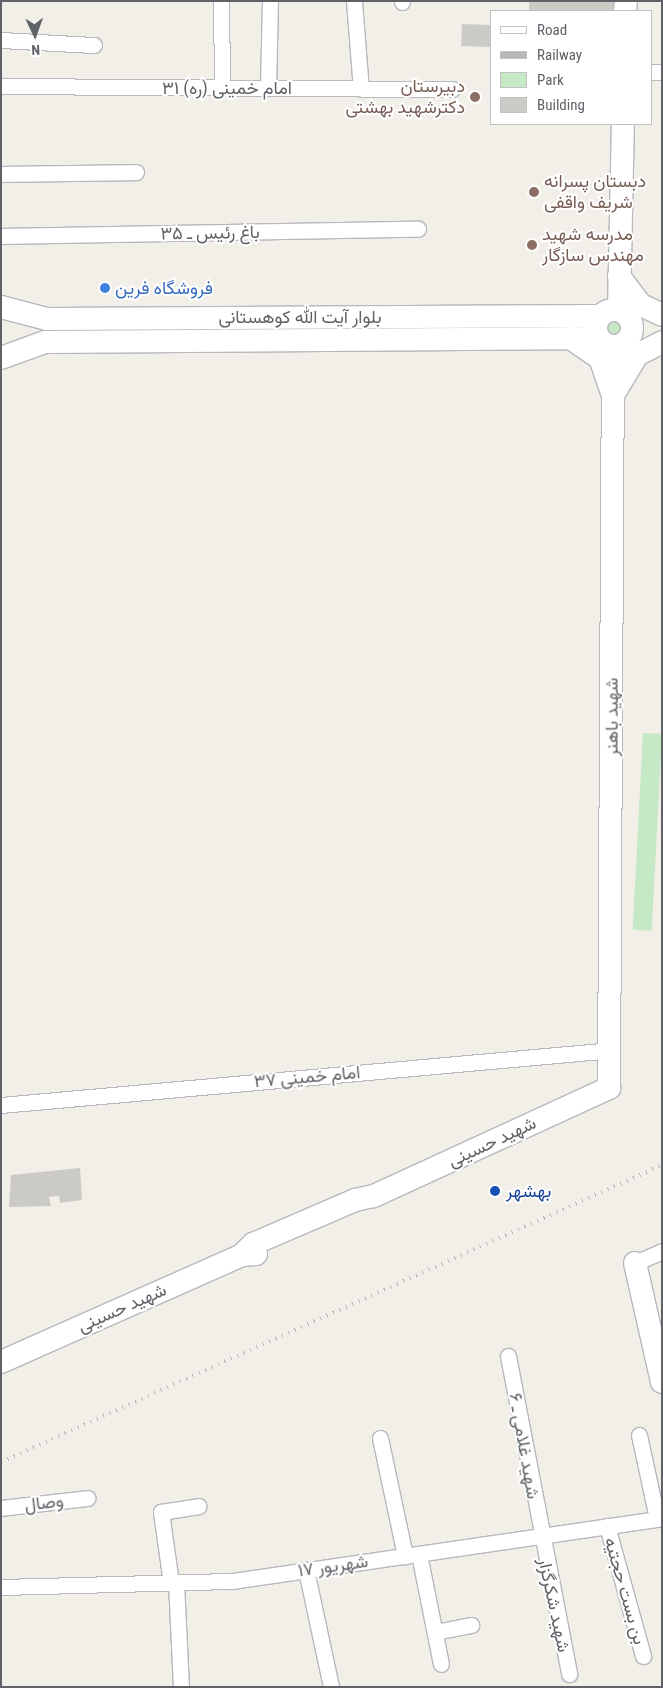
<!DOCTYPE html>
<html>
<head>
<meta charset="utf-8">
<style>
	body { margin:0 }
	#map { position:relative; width:663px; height:1688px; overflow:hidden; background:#f1efe8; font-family:"Roboto Condensed",Vazirmatn,sans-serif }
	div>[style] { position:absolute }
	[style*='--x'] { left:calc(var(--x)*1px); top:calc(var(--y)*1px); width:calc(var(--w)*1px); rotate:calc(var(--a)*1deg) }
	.green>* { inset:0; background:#c5e8c5; transform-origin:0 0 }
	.round { border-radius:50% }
	.building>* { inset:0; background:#cccac5; transform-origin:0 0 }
	.roads { filter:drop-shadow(1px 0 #b5b8bc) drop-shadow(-1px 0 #b5b8bc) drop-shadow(0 1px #b5b8bc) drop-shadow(0 -1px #b5b8bc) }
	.street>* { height:15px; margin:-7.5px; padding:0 7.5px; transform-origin:7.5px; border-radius:7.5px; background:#fff }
	.secondary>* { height:22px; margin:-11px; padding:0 11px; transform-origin:11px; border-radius:11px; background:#fff }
	.secondary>.ring { margin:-11px; padding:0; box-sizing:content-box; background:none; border:22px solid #fff; border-radius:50% }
	.rail>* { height:4px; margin-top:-2px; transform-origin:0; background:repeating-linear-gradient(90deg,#b6b7b8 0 1px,transparent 0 7px) }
	.dots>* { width:14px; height:14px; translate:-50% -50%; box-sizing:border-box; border:2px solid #fff; border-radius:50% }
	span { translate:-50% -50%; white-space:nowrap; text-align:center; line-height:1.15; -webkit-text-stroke:4px #fff; paint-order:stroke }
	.education-label { font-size:18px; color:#785e54 }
	.right { translate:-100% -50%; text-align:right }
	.left { translate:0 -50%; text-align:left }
	.street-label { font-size:18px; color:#5f6368 }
	.shop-label { font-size:18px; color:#366cbe }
	.transit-label { font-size:18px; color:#164399 }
	.frame { position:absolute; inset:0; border:2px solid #5f6368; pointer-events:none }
	.legend { position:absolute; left:490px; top:10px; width:162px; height:115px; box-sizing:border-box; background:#fff; border:1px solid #bfc1c3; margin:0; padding:6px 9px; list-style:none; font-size:15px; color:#5f6368 }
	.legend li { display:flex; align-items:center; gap:10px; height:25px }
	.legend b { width:25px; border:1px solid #bfc1c3 }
	.north { position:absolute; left:10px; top:10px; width:50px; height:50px; -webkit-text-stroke:4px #fff; paint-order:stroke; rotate:177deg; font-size:14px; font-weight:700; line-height:20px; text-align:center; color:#5f6368 }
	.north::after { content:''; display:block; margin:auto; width:18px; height:22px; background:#5f6368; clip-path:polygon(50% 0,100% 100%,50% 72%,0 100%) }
</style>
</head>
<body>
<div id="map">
	<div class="green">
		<div class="round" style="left:604px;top:319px;width:20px;height:20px"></div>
		<div style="left:643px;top:733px;width:19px;height:197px;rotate:3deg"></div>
	</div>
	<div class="building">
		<div style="left:529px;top:1px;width:85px;height:10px"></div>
		<div style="left:462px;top:24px;width:30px;height:22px;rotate:2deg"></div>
		<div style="clip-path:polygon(80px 1168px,82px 1200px,60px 1203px,59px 1196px,49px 1197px,51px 1206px,9px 1207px,11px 1175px)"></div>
	</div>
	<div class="roads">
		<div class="street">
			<div style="--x:221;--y:1;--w:87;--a:89.3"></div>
			<div style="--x:354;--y:1;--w:88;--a:85.5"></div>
			<div style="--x:402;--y:2;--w:1;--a:-90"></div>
			<div style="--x:1;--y:40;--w:93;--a:3.1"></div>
			<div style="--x:652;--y:72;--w:10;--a:0"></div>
			<div style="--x:1;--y:86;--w:451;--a:0.4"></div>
			<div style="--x:268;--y:88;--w:87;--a:-88.7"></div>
			<div style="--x:1;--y:174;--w:135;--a:-0.8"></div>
			<div style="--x:1;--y:236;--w:417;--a:-1"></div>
			<div style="--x:1;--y:1105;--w:613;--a:-5.14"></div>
			<div style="--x:635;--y:1263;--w:30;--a:-24"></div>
			<div style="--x:508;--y:1356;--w:324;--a:79.1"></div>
			<div style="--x:639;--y:1435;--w:85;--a:77.8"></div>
			<div style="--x:380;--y:1438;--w:121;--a:78"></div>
			<div style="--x:1;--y:1508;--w:87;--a:-6.6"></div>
			<div style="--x:607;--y:1526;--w:135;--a:74.5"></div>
			<div style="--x:419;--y:1554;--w:112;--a:78.7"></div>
			<div style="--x:306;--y:1570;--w:120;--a:77.9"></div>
			<div style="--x:176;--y:1582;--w:105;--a:87.3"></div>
			<div style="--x:171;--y:1583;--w:72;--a:-98"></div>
			<div style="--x:161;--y:1512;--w:38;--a:-9"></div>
			<div style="--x:1;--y:1587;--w:231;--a:-1.5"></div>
			<div style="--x:232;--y:1581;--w:435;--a:-8.3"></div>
			<div style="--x:435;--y:1632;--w:37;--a:-11"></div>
		</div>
		<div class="secondary">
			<div style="--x:625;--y:11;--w:10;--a:-84"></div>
			<div style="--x:619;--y:276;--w:36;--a:53"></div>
			<div style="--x:641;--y:305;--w:23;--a:25"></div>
			<div style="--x:1;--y:307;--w:48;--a:14.6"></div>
			<div style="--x:47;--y:319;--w:553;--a:-0.31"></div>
			<div class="ring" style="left:596px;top:310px;width:14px;height:14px"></div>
			<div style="--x:619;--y:310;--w:186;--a:-88.8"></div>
			<div style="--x:570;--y:338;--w:36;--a:34"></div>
			<div style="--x:600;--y:358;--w:39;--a:71"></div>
			<div style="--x:613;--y:395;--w:47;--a:-59"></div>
			<div style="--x:637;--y:355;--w:28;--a:-27"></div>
			<div style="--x:1;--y:358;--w:47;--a:-20"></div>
			<div style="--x:45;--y:342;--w:554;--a:-0.41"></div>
			<div style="--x:242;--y:1255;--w:16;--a:-45"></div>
			<div style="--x:253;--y:1244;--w:111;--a:-23.3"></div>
			<div style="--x:355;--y:1200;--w:19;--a:-12"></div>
			<div style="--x:374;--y:1196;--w:259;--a:-24.7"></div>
			<div style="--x:609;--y:1088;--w:741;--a:-89.69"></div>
			<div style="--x:635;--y:1263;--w:122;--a:77.2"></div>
			<div style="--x:1;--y:1362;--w:264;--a:-23.9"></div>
			<div style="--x:242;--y:1255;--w:14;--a:-4"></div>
		</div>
	</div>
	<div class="rail">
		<div style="--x:1;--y:1462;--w:725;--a:-24.2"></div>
	</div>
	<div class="dots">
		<div style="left:475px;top:97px;background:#8d6e63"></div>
		<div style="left:534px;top:192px;background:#8d6e63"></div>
		<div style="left:532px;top:245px;background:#8d6e63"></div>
		<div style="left:105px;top:288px;background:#3f7fe0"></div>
		<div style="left:495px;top:1191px;background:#1a4fb4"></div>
	</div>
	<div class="education-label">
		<span class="right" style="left:465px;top:97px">دبیرستان<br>دکترشهید بهشتی</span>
		<span class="left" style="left:544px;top:192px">دبستان پسرانه<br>شریف واقفی</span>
		<span class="left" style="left:542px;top:245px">مدرسه شهید<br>مهندس سازگار</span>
	</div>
	<div class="street-label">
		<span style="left:227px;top:88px">امام خمینی (ره) ۳۱</span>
		<span style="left:210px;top:233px;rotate:-1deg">باغ رئیس ـ ۳۵</span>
		<span style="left:300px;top:317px">بلوار آیت الله کوهستانی</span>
		<span style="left:612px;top:717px;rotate:-90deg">شهید باهنر</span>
		<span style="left:307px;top:1077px;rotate:-5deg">امام خمینی ۳۷</span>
		<span style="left:492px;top:1142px;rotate:-25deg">شهید حسینی</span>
		<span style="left:122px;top:1308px;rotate:-24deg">شهید حسینی</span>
		<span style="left:524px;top:1446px;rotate:80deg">شهید غلامی ـ ۶</span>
		<span style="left:44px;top:1503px;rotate:-7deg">وصال</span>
		<span style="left:333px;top:1566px;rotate:-8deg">۱۷ شهریور</span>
		<span style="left:625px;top:1591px;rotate:74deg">بن بست حجتیه</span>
		<span style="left:554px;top:1605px;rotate:78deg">شهید شکرگزار</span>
	</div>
	<div class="shop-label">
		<span class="left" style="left:115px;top:288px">فروشگاه فرین</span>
	</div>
	<div class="transit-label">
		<span class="left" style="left:506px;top:1191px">بهشهر</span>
	</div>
	<div class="frame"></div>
	<ul class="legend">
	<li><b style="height:6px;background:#fff"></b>Road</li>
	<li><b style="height:6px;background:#b6b7b8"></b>Railway</li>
	<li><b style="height:14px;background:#c5e8c5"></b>Park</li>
	<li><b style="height:14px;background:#cccac5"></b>Building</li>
	</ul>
	<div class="north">N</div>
</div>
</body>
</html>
